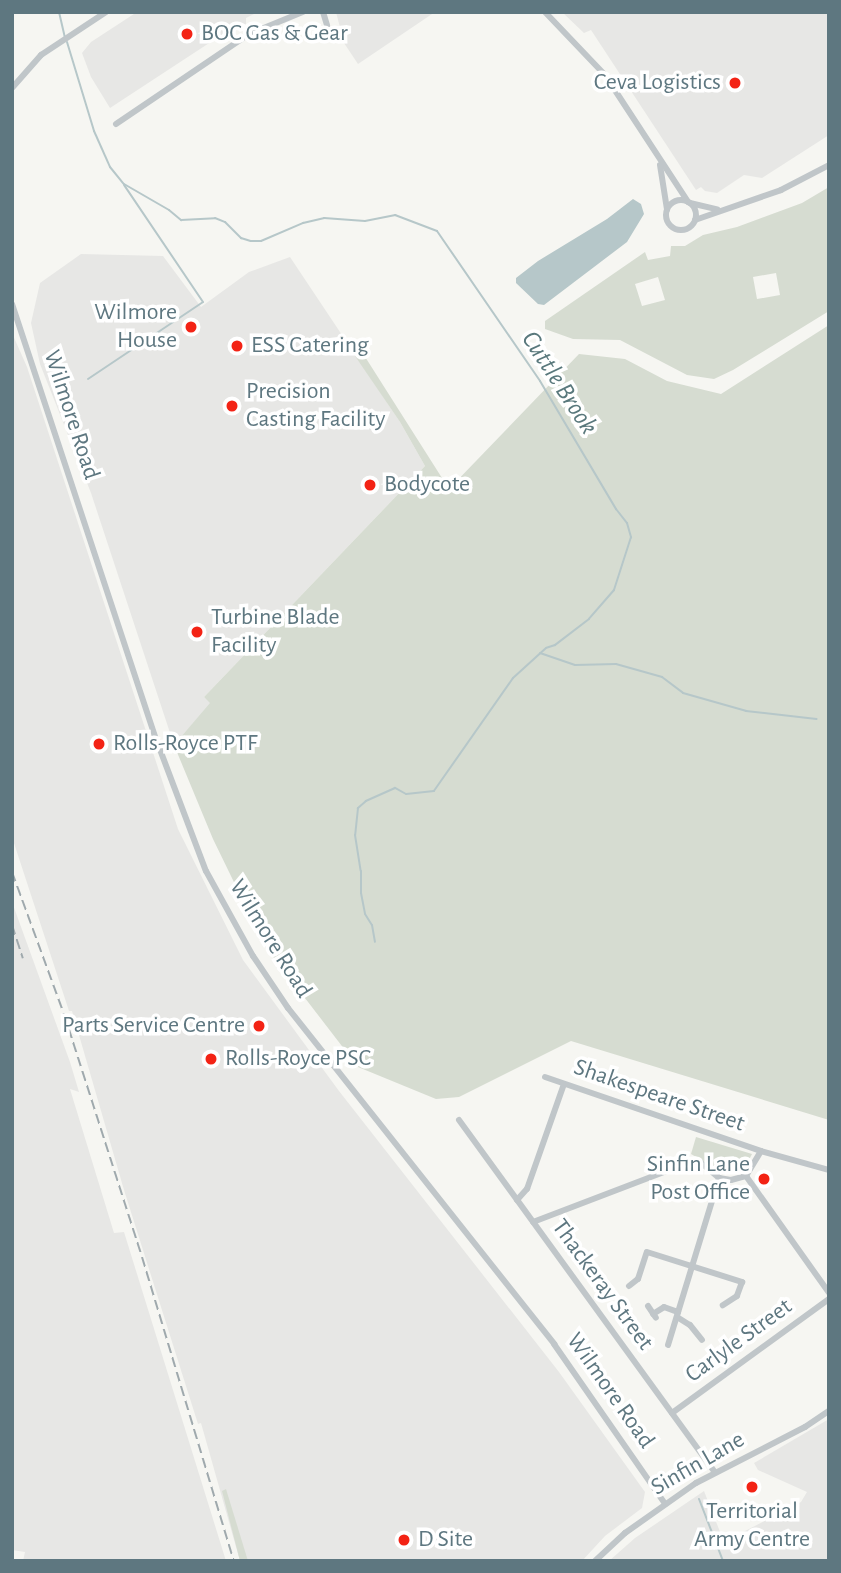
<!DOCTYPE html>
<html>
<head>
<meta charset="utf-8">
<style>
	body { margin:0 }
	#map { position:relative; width:841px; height:1573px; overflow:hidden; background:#f6f6f2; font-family:"Alegreya Sans",sans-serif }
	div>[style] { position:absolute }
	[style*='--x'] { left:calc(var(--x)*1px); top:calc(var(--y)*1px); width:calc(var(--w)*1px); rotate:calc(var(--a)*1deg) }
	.built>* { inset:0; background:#e7e7e5 }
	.green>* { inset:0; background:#d6dcd1 }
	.water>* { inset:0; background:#b6c7c9 }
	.stream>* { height:2px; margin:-1px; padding:0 1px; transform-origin:1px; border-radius:1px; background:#b6c7c9 }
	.minor>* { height:6px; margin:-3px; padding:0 3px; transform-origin:3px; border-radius:3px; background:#c0c6c9 }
	.minor>.ring { margin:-3px; padding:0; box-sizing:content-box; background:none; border:6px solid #c0c6c9; border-radius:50% }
	.rail>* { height:2px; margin-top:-1px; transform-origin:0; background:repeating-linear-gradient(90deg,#9fa9ad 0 10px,transparent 0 15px) }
	.dots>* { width:19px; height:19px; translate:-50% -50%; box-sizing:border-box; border:4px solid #fff; border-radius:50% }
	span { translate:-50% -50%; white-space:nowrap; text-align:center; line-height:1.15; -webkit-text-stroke:7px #fff; paint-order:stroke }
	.poi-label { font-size:24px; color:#5e7780 }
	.left { translate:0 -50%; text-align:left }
	.right { translate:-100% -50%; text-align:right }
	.street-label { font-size:24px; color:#5e7780 }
	.water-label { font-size:26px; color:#59787c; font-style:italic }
	.frame { position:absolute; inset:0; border:14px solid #5e7780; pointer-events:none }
</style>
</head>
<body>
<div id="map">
	<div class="built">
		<div style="clip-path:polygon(137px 12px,258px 12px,246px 18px,246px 24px,226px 32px,110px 108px,91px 77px,82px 53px,91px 42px)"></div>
		<div style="clip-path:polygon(336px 12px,435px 12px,358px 64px,344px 43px)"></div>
		<div style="clip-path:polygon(562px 12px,829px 12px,829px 135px,762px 178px,744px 175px,717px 193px,705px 191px,701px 187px,696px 190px,591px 30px,584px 33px)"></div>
		<div style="clip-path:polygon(81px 254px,163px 256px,201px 307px,249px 272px,290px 257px,400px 422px,425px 466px,204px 697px,211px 703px,174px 745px,91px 493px,40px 364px,31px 323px,40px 283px)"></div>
		<div style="clip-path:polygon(12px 333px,27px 367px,178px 829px,243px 960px,339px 1091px,559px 1372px,645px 1492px,642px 1508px,605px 1536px,582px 1561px,240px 1561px,201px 1423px,198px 1424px,124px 1190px,72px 1011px,69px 1011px,12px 837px)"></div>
		<div style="clip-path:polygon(12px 902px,70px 1062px,79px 1092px,70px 1089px,114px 1233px,124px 1232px,226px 1561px,23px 1561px,25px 1552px,12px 1550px)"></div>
		<div style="clip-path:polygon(829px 1419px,829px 1561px,609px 1561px,635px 1538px,704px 1491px,724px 1542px,801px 1502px,807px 1492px,758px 1470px,754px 1463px)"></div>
	</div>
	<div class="green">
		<div style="clip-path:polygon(evenodd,829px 187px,829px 311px,733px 370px,714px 379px,687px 375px,620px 340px,573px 339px,545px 329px,545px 321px,645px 252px,648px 260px,670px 256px,671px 246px,685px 246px,703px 235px,737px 227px,802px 203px,829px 187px,776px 273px,780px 295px,757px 299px,753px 277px,776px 273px,829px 187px,658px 277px,665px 300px,642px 306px,635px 284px,658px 277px)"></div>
		<div style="clip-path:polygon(829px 325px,829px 1120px,571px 1041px,459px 1097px,436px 1099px,358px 1067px,265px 946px,213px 839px,174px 745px,210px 703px,204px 697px,425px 466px,400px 422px,355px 356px,362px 352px,449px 489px,579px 354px,625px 359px,667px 381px,721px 394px)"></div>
		<div style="clip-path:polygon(696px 1137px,752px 1154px,743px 1171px,726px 1174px,691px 1154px)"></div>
		<div style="clip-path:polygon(226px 1489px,248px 1561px,240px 1561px,222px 1491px)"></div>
	</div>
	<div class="water">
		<div style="clip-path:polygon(633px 199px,641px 204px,644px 214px,627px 242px,544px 305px,538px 304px,516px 283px,516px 278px,538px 261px,607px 219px)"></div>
	</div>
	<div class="stream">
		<div style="--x:59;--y:12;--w:26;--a:77"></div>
		<div style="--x:67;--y:42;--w:93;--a:73.1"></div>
		<div style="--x:94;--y:131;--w:39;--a:66"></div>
		<div style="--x:110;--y:167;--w:22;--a:51"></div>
		<div style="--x:124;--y:184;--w:52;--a:30"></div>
		<div style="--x:169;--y:210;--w:16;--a:40"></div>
		<div style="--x:181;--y:220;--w:34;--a:-3"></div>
		<div style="--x:215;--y:218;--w:11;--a:22"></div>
		<div style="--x:225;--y:222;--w:23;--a:45"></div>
		<div style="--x:241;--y:238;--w:10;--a:17"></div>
		<div style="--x:251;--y:241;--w:10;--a:0"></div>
		<div style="--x:261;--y:241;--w:46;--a:-23.2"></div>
		<div style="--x:303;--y:223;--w:22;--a:-13"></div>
		<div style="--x:324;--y:218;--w:41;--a:4.2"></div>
		<div style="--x:365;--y:221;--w:31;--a:-11"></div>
		<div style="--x:395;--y:215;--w:45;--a:20.9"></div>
		<div style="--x:437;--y:231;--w:182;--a:55.5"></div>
		<div style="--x:540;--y:381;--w:149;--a:59.3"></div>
		<div style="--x:616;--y:509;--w:18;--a:52"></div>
		<div style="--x:627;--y:523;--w:15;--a:74"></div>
		<div style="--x:631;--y:537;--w:56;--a:107.8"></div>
		<div style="--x:614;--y:590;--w:38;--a:131"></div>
		<div style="--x:589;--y:619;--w:43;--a:142.6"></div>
		<div style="--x:555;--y:645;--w:9;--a:162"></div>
		<div style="--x:546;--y:648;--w:45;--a:137.7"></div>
		<div style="--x:513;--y:678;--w:138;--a:125"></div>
		<div style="--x:434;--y:791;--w:28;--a:174"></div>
		<div style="--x:406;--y:794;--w:13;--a:-151"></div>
		<div style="--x:395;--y:788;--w:32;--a:156"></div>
		<div style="--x:366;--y:801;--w:11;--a:139"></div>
		<div style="--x:358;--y:808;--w:27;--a:96"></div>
		<div style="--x:355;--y:835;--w:36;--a:81"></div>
		<div style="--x:361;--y:871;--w:22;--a:90"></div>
		<div style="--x:361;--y:893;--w:21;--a:79"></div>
		<div style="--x:365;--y:914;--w:13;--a:58"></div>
		<div style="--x:372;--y:925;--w:17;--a:80"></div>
		<div style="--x:88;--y:379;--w:138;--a:-33.8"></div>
		<div style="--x:203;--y:302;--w:141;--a:-124"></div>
		<div style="--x:540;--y:653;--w:37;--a:19"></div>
		<div style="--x:575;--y:665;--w:41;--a:-1.4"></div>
		<div style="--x:616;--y:664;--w:48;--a:15.8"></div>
		<div style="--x:662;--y:677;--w:26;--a:37"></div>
		<div style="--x:683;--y:693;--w:66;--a:15.9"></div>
		<div style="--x:746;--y:711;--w:71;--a:6.4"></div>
		<div style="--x:699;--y:1499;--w:66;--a:68.8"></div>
	</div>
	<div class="minor">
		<div style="--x:323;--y:12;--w:14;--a:73"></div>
		<div style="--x:545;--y:12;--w:87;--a:46.4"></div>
		<div style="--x:605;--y:75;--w:152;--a:56.8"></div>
		<div style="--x:12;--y:88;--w:44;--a:-48.7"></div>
		<div style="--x:41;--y:55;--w:78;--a:-33.5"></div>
		<div style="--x:116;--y:124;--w:161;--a:-34.1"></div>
		<div style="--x:249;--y:34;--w:58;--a:-22.2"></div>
		<div style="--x:660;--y:165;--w:45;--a:81"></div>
		<div class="ring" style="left:666px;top:200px;width:24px;height:24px"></div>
		<div style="--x:690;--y:203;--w:28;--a:13"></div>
		<div style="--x:695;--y:220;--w:91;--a:-19.2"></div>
		<div style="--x:781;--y:190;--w:54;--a:-27.5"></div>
		<div style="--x:12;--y:304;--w:458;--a:71.7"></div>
		<div style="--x:156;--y:739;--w:141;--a:69.3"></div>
		<div style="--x:206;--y:871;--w:97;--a:61.1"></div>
		<div style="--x:253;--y:956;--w:63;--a:56.1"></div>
		<div style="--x:288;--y:1008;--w:429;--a:51.6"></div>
		<div style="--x:554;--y:1344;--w:195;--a:55.2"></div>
		<div style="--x:545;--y:1077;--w:228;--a:18.9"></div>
		<div style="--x:761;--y:1151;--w:71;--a:15.6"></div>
		<div style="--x:459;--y:1120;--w:435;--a:54"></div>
		<div style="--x:746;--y:1176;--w:143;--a:54.6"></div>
		<div style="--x:517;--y:1200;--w:15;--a:-48"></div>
		<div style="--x:527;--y:1189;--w:111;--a:-70.6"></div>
		<div style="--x:533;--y:1222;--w:171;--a:-20.9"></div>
		<div style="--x:693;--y:1161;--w:7;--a:8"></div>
		<div style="--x:700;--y:1162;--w:25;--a:40"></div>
		<div style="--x:719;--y:1178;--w:12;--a:9"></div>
		<div style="--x:731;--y:1180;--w:16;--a:-15"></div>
		<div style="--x:746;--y:1176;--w:29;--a:-59"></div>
		<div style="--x:629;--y:1286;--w:11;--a:-38"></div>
		<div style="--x:638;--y:1279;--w:28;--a:-72"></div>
		<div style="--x:647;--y:1252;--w:100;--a:17.5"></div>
		<div style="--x:742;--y:1282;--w:15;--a:110"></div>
		<div style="--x:737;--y:1296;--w:17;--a:147"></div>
		<div style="--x:648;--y:1306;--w:14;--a:56"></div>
		<div style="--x:653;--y:1314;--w:13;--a:-32"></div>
		<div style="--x:664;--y:1307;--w:15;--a:20"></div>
		<div style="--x:677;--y:1317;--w:15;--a:32"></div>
		<div style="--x:690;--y:1325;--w:19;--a:51"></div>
		<div style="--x:668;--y:1345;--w:175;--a:-73"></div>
		<div style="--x:672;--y:1413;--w:194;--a:-36"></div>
		<div style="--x:595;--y:1561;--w:41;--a:-43"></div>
		<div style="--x:625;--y:1533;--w:87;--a:-35.2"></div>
		<div style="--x:696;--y:1483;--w:123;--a:-27.2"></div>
		<div style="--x:805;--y:1427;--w:29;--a:-34"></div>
	</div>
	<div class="rail">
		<div style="--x:12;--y:872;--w:151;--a:69.9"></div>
		<div style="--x:64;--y:1014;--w:255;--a:72.2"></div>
		<div style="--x:142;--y:1257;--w:318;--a:73.2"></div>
		<div style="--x:12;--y:925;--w:35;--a:72"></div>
	</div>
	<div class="dots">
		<div style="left:187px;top:34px;background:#f32315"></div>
		<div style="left:735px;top:83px;background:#f32315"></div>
		<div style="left:191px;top:327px;background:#f32315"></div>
		<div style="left:237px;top:346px;background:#f32315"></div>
		<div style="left:232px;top:406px;background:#f32315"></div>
		<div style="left:370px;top:485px;background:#f32315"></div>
		<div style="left:197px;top:632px;background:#f32315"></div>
		<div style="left:99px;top:744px;background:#f32315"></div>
		<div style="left:259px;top:1026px;background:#f32315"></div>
		<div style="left:211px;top:1059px;background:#f32315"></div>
		<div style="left:764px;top:1179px;background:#f32315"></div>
		<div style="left:752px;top:1487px;background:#f32315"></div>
		<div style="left:404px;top:1540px;background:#f32315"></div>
	</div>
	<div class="poi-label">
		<span class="left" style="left:201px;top:34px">BOC Gas &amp; Gear</span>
		<span class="right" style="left:721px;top:83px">Ceva Logistics</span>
		<span class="right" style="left:177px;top:327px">Wilmore<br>House</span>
		<span class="left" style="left:251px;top:346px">ESS Catering</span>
		<span class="left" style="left:246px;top:406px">Precision<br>Casting Facility</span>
		<span class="left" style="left:384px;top:485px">Bodycote</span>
		<span class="left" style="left:211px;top:632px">Turbine Blade<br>Facility</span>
		<span class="left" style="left:113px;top:744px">Rolls-Royce PTF</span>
		<span class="right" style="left:245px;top:1026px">Parts Service Centre</span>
		<span class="left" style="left:225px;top:1059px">Rolls-Royce PSC</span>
		<span class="right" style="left:750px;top:1179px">Sinfin Lane<br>Post Office</span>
		<span style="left:752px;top:1526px">Territorial<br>Army Centre</span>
		<span class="left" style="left:418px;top:1540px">D Site</span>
	</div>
	<div class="street-label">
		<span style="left:71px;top:415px;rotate:72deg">Wilmore Road</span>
		<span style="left:270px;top:939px;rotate:58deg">Wilmore Road</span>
		<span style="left:659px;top:1096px;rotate:19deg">Shakespeare Street</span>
		<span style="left:602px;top:1285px;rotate:54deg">Thackeray Street</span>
		<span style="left:739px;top:1341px;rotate:-36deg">Carlyle Street</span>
		<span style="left:610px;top:1391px;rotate:55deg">Wilmore Road</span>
		<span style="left:698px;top:1464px;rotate:-30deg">Sinfin Lane</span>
	</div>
	<div class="water-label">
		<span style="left:559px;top:383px;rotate:57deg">Cuttle Brook</span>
	</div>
	<div class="frame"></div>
</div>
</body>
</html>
